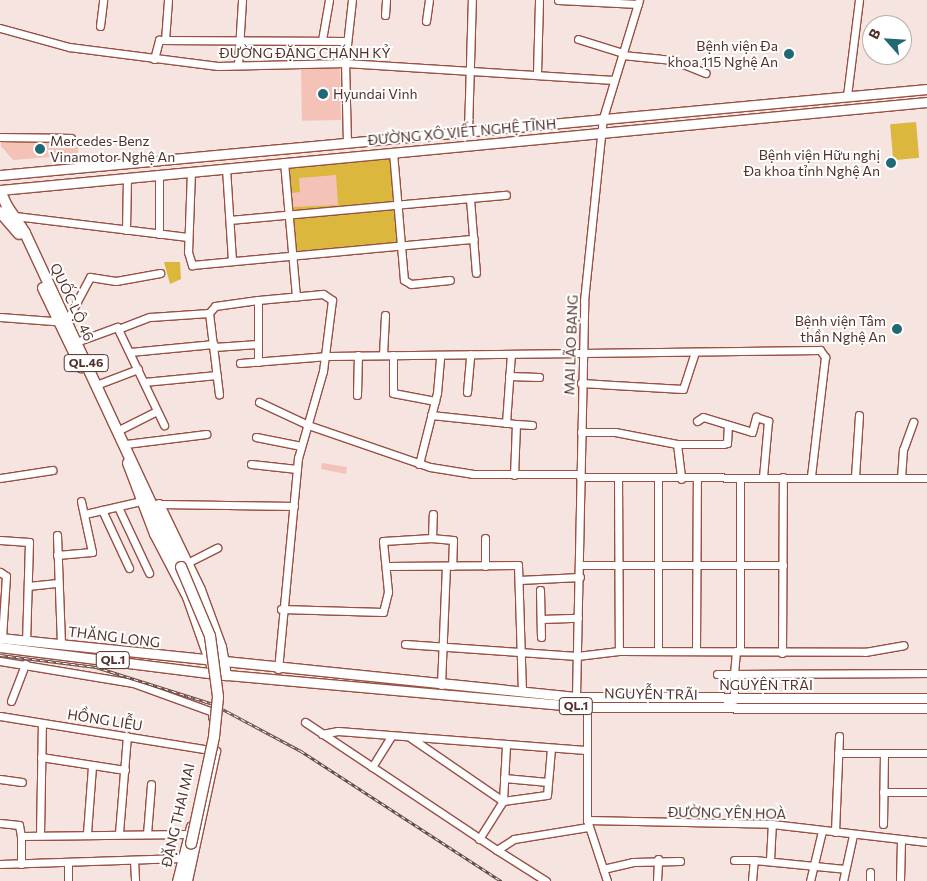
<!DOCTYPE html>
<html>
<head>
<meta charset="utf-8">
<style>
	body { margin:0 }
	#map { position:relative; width:927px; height:881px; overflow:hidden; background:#f5e4e0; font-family:Commissioner,sans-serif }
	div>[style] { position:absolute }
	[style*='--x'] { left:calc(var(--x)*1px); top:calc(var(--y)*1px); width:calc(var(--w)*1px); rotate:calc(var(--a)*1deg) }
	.green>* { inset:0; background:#dbb73d; transform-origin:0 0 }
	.building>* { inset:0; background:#f4c2b7; transform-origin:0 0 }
	.roads { filter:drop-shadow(1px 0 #985042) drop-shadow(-1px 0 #985042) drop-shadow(0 1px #985042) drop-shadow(0 -1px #985042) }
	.minor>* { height:7px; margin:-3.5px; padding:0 3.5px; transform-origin:3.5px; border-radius:3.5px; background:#fff }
	.major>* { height:9px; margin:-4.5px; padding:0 4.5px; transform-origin:4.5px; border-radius:4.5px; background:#fff }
	.highway>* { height:10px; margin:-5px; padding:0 5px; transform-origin:5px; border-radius:5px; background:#fff }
	.rail>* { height:3px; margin-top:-1.5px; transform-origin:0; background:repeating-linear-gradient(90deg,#fff 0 4px,#684944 0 8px); box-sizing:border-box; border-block:1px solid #684944 }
	.bridges { filter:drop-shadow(1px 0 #985042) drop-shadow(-1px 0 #985042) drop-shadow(0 1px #985042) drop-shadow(0 -1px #985042) }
	.highway-bridge>* { height:10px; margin:-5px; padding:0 5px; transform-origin:5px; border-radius:5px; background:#fff }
	.dots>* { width:14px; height:14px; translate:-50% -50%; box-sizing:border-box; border:2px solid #fff; border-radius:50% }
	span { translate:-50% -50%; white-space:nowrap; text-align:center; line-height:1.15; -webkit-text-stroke:4px #fff; paint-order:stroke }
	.shield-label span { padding:1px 4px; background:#fff; border:1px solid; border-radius:4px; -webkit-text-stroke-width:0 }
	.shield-label { font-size:12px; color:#52312b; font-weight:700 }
	.poi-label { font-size:14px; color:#52312b }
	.right { translate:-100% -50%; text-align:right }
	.left { translate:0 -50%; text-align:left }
	.street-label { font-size:14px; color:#52312b }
	.north { position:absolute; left:862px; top:15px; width:50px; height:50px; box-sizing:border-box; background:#fff; border:1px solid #baadaa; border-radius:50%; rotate:296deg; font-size:14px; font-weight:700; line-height:20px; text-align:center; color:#52312b }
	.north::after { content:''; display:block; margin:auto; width:18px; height:22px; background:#1f6875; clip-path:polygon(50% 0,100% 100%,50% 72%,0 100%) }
</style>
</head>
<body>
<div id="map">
	<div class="green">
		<div style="left:916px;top:122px;width:36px;height:26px;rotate:85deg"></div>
		<div style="left:393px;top:152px;width:94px;height:109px;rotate:86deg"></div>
		<div style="clip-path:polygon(164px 262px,180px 262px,181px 279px,170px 284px)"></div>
	</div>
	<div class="building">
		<div style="left:340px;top:68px;width:52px;height:39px;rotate:89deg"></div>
		<div style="clip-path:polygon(78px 139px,78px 152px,74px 155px,13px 160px,1px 146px,1px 142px,71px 143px)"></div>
		<div style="clip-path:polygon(336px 175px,338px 205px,293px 207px,292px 193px,300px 192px,299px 178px)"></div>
		<div style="clip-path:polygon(322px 463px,347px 467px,346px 474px,321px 469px)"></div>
	</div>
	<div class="roads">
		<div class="minor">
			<div style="--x:558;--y:0;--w:80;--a:2.9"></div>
			<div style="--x:385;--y:15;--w:15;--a:-86"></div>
			<div style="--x:426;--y:21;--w:21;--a:-82"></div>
			<div style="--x:100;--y:26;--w:26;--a:-83"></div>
			<div style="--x:0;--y:28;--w:72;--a:15.4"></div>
			<div style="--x:69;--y:47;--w:150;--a:7.3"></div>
			<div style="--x:218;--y:66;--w:127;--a:-1.4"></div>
			<div style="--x:345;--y:63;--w:269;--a:3.6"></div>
			<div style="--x:578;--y:39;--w:47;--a:17.3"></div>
			<div style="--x:165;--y:40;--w:40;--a:-85.7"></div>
			<div style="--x:322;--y:40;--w:41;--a:-80.1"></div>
			<div style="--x:622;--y:55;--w:51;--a:5.6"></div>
			<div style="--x:673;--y:60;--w:35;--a:22"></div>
			<div style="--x:154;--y:59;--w:20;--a:-75"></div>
			<div style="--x:159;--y:40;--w:188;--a:0.3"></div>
			<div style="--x:238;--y:64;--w:64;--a:-86.4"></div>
			<div style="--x:537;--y:73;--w:73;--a:-88.4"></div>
			<div style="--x:847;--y:96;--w:97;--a:-82.9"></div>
			<div style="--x:468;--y:131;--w:131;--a:-88.3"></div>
			<div style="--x:0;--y:137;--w:71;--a:0.8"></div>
			<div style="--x:347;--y:143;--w:80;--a:-91.4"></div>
			<div style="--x:345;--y:63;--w:63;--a:-83.7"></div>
			<div style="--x:393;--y:152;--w:128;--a:85.1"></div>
			<div style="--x:404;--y:280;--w:8;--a:30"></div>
			<div style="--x:411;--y:284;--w:39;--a:-6"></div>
			<div style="--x:284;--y:162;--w:135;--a:84.9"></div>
			<div style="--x:226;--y:168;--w:93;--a:86.3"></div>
			<div style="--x:191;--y:171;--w:81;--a:92.1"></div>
			<div style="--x:188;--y:252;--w:14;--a:73"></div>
			<div style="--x:192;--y:265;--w:283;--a:-5.3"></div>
			<div style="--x:159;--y:174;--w:60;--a:90"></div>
			<div style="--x:470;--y:199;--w:74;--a:85.4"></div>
			<div style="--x:15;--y:216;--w:174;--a:6.9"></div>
			<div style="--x:230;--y:220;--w:277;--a:-5.2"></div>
			<div style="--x:126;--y:230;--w:53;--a:-88.9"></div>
			<div style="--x:209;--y:313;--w:9;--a:-49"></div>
			<div style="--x:215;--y:306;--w:43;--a:-7.9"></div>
			<div style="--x:258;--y:300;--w:65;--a:-5.3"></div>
			<div style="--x:323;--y:294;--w:11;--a:34"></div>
			<div style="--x:332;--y:300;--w:72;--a:97.2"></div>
			<div style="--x:323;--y:371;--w:91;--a:106"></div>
			<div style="--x:298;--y:458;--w:212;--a:95.4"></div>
			<div style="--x:0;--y:317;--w:66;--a:4.3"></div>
			<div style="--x:66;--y:322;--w:51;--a:-61.9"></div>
			<div style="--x:90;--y:277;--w:26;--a:9"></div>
			<div style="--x:116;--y:281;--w:45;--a:-10.3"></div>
			<div style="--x:118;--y:329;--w:34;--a:-21"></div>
			<div style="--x:150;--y:317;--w:59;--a:-3.9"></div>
			<div style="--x:209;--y:313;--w:82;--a:83"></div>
			<div style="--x:76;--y:342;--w:44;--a:-20.1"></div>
			<div style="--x:117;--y:327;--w:109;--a:64.4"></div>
			<div style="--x:214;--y:347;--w:44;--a:-3.9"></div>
			<div style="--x:130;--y:352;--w:84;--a:-5.4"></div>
			<div style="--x:383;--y:355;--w:40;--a:-87.1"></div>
			<div style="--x:393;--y:355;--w:38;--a:90"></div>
			<div style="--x:393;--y:393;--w:43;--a:10.8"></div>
			<div style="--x:258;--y:362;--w:62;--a:-90"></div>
			<div style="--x:240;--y:363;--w:88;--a:-4.5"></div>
			<div style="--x:328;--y:356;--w:492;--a:-0.7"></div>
			<div style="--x:820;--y:350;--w:9;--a:54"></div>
			<div style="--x:825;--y:357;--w:121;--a:96.7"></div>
			<div style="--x:509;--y:376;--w:30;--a:2"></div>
			<div style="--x:144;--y:382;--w:73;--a:-5.5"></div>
			<div style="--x:581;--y:383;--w:102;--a:3.4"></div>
			<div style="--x:683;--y:389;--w:39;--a:-72"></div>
			<div style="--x:96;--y:385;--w:45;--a:-20.9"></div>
			<div style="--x:467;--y:392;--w:38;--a:-85"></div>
			<div style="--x:357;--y:395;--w:40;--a:-88.6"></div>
			<div style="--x:259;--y:402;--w:54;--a:25.1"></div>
			<div style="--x:308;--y:425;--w:129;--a:19"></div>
			<div style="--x:430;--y:467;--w:44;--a:9.2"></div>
			<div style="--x:473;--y:474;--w:107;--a:0"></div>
			<div style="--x:431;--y:415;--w:85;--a:6"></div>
			<div style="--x:516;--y:424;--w:51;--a:92.2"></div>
			<div style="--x:697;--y:421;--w:7;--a:-34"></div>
			<div style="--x:703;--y:417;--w:51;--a:17"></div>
			<div style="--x:752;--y:432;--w:16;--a:-75"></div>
			<div style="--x:756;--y:417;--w:13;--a:18"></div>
			<div style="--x:768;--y:421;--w:56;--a:95.1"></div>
			<div style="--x:506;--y:423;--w:69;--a:-85.9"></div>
			<div style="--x:516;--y:424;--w:16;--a:4"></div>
			<div style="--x:119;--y:430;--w:42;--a:-26.6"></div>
			<div style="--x:581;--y:432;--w:34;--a:0"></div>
			<div style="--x:615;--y:432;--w:63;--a:11"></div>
			<div style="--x:677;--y:444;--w:46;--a:0"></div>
			<div style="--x:723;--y:444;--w:4;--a:-14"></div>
			<div style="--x:727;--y:443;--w:18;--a:-87"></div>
			<div style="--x:256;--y:437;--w:46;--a:11.3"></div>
			<div style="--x:126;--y:444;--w:81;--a:-7.1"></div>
			<div style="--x:677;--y:444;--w:35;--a:83"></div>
			<div style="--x:251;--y:464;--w:46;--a:6.2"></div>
			<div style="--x:419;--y:464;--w:73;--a:-75.8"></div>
			<div style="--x:437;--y:393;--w:38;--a:-85"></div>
			<div style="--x:580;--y:477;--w:347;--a:0.2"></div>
			<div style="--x:618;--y:477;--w:174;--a:89.7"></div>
			<div style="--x:855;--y:477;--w:62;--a:-86.3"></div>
			<div style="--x:0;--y:478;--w:53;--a:-8.7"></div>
			<div style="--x:740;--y:478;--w:173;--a:90"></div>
			<div style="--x:901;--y:478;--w:28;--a:-86"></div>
			<div style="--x:903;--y:450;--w:30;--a:-70"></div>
			<div style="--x:159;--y:504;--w:135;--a:0.8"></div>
			<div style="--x:118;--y:507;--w:73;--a:64.8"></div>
			<div style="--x:102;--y:510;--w:64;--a:65"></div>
			<div style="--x:85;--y:514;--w:57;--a:-13.1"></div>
			<div style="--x:57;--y:535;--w:109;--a:87.9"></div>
			<div style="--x:431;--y:538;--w:22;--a:5"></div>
			<div style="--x:453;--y:540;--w:26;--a:92"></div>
			<div style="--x:485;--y:538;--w:28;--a:90"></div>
			<div style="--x:0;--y:540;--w:29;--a:4"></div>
			<div style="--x:29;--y:542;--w:99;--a:91.7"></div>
			<div style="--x:57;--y:555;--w:35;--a:-5"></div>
			<div style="--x:92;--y:552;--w:52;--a:-102.2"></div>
			<div style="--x:187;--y:563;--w:34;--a:-27"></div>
			<div style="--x:581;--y:565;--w:202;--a:0"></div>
			<div style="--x:387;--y:566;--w:131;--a:-0.4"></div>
			<div style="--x:518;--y:565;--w:127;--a:88.2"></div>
			<div style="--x:0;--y:572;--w:7;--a:34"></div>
			<div style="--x:6;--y:576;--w:62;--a:93.7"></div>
			<div style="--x:519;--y:580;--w:61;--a:-2.8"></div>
			<div style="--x:28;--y:586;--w:30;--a:-6"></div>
			<div style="--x:540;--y:590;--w:47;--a:88.8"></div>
			<div style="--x:281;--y:609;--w:102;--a:1.7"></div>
			<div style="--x:383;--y:612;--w:21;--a:-76"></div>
			<div style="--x:388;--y:592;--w:51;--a:-95.6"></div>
			<div style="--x:383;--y:541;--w:49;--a:-3.5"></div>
			<div style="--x:432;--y:538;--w:24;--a:-88"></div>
			<div style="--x:541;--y:619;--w:37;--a:-2"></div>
			<div style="--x:405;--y:644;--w:172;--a:4"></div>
			<div style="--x:577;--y:656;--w:42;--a:-6.8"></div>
			<div style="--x:619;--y:651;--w:246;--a:0.2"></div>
			<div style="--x:865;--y:652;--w:39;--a:-10"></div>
			<div style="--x:658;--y:651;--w:171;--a:-90"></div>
			<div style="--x:696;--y:651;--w:171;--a:-89.7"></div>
			<div style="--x:782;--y:653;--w:176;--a:-89.7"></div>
			<div style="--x:0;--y:661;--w:135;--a:9.4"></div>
			<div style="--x:133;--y:683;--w:85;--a:19.9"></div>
			<div style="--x:213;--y:712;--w:5;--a:101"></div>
			<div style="--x:717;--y:674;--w:17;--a:0"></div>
			<div style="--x:734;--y:674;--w:23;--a:-85"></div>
			<div style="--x:441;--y:685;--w:119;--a:-87.6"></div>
			<div style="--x:576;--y:697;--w:396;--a:-88.8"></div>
			<div style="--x:584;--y:301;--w:184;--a:-84.1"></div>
			<div style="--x:603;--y:118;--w:123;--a:-73"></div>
			<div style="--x:734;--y:700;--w:26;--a:-90"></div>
			<div style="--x:734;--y:674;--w:193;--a:-0.3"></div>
			<div style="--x:11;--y:701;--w:40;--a:-69"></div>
			<div style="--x:587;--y:707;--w:113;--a:90"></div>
			<div style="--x:587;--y:820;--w:64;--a:71.8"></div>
			<div style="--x:0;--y:716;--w:219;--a:9.2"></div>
			<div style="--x:216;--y:751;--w:133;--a:102.2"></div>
			<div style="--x:305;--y:722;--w:231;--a:33.7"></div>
			<div style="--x:322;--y:734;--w:16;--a:-11"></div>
			<div style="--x:338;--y:731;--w:248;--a:4.4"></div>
			<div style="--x:411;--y:738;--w:112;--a:34.4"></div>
			<div style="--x:503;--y:801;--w:44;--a:-7.8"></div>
			<div style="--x:547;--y:795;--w:47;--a:-85.1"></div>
			<div style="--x:838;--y:753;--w:89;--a:0"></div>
			<div style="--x:41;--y:757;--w:85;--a:8.8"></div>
			<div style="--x:372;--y:767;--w:36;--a:-58"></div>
			<div style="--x:504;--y:778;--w:44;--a:5.2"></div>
			<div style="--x:0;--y:779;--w:22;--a:8"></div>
			<div style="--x:883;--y:792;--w:44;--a:0"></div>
			<div style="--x:587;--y:820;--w:185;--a:1.2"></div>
			<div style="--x:772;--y:824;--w:156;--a:6.6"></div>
			<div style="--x:0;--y:823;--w:19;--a:6"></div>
			<div style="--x:19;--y:825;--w:11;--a:80"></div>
			<div style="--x:21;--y:836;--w:167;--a:-0.7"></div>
			<div style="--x:883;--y:824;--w:71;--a:-89.2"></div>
			<div style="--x:835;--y:832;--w:96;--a:-87.6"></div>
			<div style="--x:87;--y:833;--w:67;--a:-85.7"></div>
			<div style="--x:119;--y:833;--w:97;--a:-85.3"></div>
			<div style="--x:147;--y:834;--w:50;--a:-85.4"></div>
			<div style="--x:40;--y:835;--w:112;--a:-89"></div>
			<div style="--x:21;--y:836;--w:28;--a:90"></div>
			<div style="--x:479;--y:839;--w:45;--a:-57.7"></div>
			<div style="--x:503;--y:801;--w:56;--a:-86.9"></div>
			<div style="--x:134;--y:860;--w:21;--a:87"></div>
			<div style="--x:734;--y:860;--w:20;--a:0"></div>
			<div style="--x:770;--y:860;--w:36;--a:-87"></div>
			<div style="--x:0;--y:864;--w:182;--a:-1.9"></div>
			<div style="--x:603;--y:869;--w:31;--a:-13"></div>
			<div style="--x:633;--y:862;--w:47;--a:-1.2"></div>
			<div style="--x:68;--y:881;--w:19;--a:-90"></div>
			<div style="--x:176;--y:881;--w:57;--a:-75.7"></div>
			<div style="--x:546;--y:881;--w:58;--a:-147.7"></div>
			<div style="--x:497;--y:850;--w:20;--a:-33"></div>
			<div style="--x:514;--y:839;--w:75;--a:-9.2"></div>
			<div style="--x:657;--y:881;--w:22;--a:-87"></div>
			<div style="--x:752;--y:881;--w:21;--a:-85"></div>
			<div style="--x:754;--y:860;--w:91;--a:5.6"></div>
			<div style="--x:810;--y:881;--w:51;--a:-76.5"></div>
			<div style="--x:843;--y:881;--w:47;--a:-77.7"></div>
			<div style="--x:870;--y:881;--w:9;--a:-90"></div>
			<div style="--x:900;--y:881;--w:41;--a:-88.6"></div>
		</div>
		<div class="major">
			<div style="--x:0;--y:175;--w:931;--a:-5.3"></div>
			<div style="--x:0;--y:190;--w:931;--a:-5.42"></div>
			<div style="--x:0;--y:638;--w:579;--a:5.85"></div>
			<div style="--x:576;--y:697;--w:351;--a:0.2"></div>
			<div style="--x:0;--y:647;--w:228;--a:7.1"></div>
			<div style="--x:226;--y:675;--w:362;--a:5.1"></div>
			<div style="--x:587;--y:707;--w:340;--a:0.2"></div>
		</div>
		<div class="highway">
			<div style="--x:0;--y:191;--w:21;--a:65"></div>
			<div style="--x:7;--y:206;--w:32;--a:56"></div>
			<div style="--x:25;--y:233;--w:369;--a:65"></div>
			<div style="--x:0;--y:212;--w:29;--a:49"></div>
			<div style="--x:43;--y:288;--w:88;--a:64.3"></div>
			<div style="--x:128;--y:463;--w:76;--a:69.2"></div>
			<div style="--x:155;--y:534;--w:71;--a:62.4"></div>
			<div style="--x:188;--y:597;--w:82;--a:70.7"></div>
			<div style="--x:159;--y:505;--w:94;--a:64.2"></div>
			<div style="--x:200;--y:590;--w:61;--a:69.8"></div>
			<div style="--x:221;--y:647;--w:28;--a:80"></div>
			<div style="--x:182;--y:881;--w:38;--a:-76"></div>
		</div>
	</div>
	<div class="rail">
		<div style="--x:0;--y:655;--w:97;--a:7.1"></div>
		<div style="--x:96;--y:667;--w:123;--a:17.5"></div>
		<div style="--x:213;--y:704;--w:100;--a:28.1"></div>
		<div style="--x:301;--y:751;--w:239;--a:33"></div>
	</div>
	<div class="bridges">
		<div class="highway-bridge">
			<div style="--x:181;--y:567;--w:75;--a:67.2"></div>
			<div style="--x:210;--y:636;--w:62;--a:82.5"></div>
			<div style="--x:218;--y:697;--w:40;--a:95.7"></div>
			<div style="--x:214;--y:737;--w:109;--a:102.1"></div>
		</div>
	</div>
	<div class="dots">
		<div style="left:789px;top:54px;background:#1f6875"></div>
		<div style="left:323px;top:94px;background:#1f6875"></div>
		<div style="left:40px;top:149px;background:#1f6875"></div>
		<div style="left:891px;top:163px;background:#1f6875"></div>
		<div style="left:897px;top:329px;background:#1f6875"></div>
	</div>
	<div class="shield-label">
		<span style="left:86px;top:363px">QL.46</span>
		<span style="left:113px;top:660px">QL.1</span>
		<span style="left:576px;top:706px">QL.1</span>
	</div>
	<div class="poi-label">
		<span class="right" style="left:778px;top:54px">Bệnh viện Đa<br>khoa 115 Nghệ An</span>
		<span class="left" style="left:333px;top:94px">Hyundai Vinh</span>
		<span class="left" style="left:50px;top:149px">Mercedes-Benz<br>Vinamotor Nghệ An</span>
		<span class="right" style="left:880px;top:163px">Bệnh viện Hữu nghị<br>Đa khoa tỉnh Nghệ An</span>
		<span class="right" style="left:886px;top:329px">Bệnh viện Tâm<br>thần Nghệ An</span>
	</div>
	<div class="street-label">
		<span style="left:305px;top:53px">ĐƯỜNG ĐẶNG CHÁNH KỶ</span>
		<span style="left:462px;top:132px;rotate:-5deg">ĐƯỜNG XÔ VIẾT NGHỆ TĨNH</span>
		<span style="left:72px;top:302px;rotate:65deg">QUỐC LỘ 46</span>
		<span style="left:571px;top:345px;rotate:-88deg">MAI LÃO BẠNG</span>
		<span style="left:114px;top:637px;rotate:7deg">THĂNG LONG</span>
		<span style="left:766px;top:685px">NGUYÊN TRÃI</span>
		<span style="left:651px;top:694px;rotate:1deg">NGUYỄN TRÃI</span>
		<span style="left:105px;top:720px;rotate:9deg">HỒNG LIỄU</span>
		<span style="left:727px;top:813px;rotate:1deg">ĐƯỜNG YÊN HOÀ</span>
		<span style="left:178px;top:815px;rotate:-77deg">ĐẶNG THAI MAI</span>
	</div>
	<div class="north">B</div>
</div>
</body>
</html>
